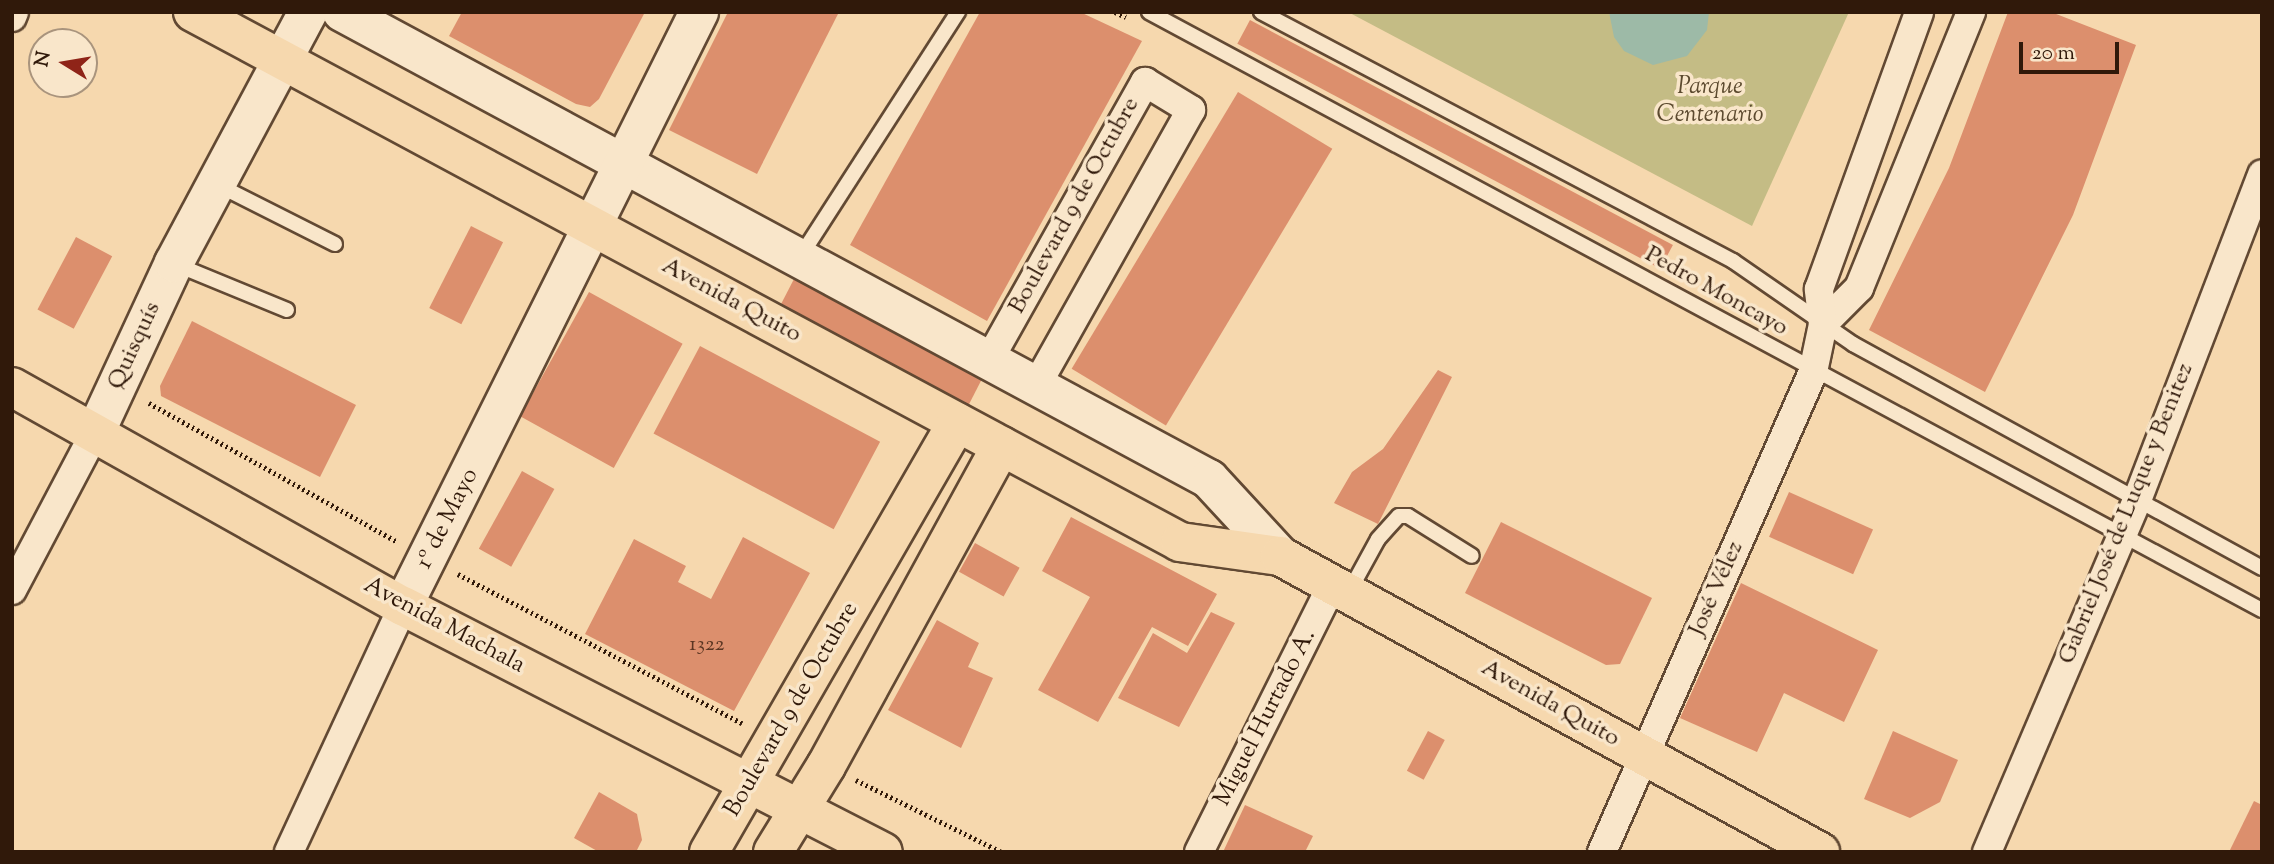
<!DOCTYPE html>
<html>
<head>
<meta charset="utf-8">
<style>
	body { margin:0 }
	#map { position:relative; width:2274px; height:864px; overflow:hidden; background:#f6d8ae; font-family:"Sorts Mill Goudy",serif }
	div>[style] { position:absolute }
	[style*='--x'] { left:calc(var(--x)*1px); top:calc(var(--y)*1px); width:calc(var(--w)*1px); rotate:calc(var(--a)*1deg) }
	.green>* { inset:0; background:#c4bc85 }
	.water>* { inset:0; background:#9dbaa7 }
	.building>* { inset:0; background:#dc8f6d; transform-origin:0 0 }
	.path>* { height:4.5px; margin-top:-2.25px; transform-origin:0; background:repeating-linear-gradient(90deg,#30190a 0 2px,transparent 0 5.5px) }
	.roads { filter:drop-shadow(2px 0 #624933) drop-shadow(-2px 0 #624933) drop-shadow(0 2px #624933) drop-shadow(0 -2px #624933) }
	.lane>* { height:14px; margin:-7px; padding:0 7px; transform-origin:7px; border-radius:7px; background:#f9e6ca }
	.street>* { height:28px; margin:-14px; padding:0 14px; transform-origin:14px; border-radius:14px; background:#f9e6ca }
	.secondary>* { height:38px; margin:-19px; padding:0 19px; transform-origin:19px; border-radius:19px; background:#f9e6ca }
	.primary>* { height:38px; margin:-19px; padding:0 19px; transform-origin:19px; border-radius:19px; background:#f6d8ae }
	span { translate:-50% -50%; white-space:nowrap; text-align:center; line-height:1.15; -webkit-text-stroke:7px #f9e6ca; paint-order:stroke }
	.number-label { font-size:21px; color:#5b3623 }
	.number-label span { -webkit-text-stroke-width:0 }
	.park-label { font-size:24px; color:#5c4a2f; font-style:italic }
	.street-label { font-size:24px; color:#30190a }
	.frame { position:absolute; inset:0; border:14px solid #30190a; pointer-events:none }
	.north { position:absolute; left:28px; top:28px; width:70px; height:70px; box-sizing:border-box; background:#f9e6ca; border:2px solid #a9947d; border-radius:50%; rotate:281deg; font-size:19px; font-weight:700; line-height:28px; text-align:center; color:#30190a }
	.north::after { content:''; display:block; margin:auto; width:24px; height:32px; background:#8f2418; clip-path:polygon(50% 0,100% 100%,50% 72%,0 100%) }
	.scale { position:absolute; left:2019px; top:42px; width:100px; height:32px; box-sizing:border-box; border:4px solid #30190a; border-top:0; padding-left:9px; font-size:21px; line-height:24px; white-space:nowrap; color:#30190a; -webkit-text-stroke:5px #f9e6ca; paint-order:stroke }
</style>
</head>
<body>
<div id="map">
	<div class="green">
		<div style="clip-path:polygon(1348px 12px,1849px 12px,1752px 226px)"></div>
	</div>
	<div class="water">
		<div style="clip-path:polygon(1609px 12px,1709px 12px,1707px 30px,1687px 56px,1653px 65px,1624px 51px,1614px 37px)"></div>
	</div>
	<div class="building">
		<div style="clip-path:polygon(462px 12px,645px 12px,599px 99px,590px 107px,576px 104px,449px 36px)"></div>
		<div style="clip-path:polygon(728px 12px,839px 12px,757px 174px,669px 130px)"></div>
		<div style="clip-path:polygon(980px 12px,1080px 12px,1142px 41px,987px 321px,850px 245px)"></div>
		<div style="clip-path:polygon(2008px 12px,2051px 12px,2136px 45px,2073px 215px,1985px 392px,1869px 330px,1949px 168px)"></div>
		<div style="left:1250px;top:20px;width:479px;height:27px;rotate:28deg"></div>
		<div style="left:1238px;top:92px;width:110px;height:323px;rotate:31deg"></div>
		<div style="left:471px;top:226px;width:36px;height:92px;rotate:27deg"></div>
		<div style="left:76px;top:237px;width:41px;height:82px;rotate:28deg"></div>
		<div style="clip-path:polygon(810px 248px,986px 371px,963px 416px,763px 339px)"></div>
		<div style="left:589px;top:292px;width:107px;height:142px;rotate:29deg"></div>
		<div style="clip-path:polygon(192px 321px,356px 405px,320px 477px,161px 396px,160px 386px)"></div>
		<div style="left:700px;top:346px;width:204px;height:99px;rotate:28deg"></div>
		<div style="clip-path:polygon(1438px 370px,1452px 377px,1378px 524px,1334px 503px,1352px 472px,1383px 449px)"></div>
		<div style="left:522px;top:471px;width:37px;height:89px;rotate:29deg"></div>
		<div style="left:1789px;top:492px;width:92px;height:49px;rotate:24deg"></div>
		<div style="clip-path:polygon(1071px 517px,1217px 594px,1188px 646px,1152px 627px,1098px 722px,1038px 690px,1090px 597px,1042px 571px)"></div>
		<div style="clip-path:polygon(1501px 522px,1652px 598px,1620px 664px,1606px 665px,1465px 593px)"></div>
		<div style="clip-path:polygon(743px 537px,810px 573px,734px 711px,585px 634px,634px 539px,686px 566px,678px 582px,711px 599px)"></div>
		<div style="left:975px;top:543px;width:51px;height:33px;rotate:29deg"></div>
		<div style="clip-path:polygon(1741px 583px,1878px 650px,1844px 722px,1784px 693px,1757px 752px,1680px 718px)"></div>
		<div style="clip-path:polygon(1211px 612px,1235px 623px,1179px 727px,1118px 698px,1153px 633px,1187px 653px)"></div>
		<div style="clip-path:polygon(937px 620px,979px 643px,968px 667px,993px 678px,961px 748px,888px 710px)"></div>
		<div style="left:1428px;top:731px;width:19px;height:45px;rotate:28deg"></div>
		<div style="clip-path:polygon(1893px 731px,1958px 760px,1940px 802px,1910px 818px,1864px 799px)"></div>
		<div style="clip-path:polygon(599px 792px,637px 814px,642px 840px,636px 852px,599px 852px,574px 838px)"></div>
		<div style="clip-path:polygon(2254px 801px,2262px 805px,2262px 852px,2229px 852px)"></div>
		<div style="clip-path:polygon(1245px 805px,1313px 836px,1305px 852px,1223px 852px)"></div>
	</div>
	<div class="path">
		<div style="--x:1115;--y:12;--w:12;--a:24"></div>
		<div style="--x:149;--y:403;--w:285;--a:29.2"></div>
		<div style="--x:458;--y:574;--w:321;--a:27.7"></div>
		<div style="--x:856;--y:780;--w:163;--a:26.3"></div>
	</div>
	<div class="roads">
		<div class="lane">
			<div style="--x:1149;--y:12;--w:1263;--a:28.25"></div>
			<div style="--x:1261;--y:12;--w:534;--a:27.81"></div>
			<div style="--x:1733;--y:261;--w:146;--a:34.7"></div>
			<div style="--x:1853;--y:344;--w:466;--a:28.7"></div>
			<div style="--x:218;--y:185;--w:131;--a:26.8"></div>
			<div style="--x:800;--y:257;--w:292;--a:-57.2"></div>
			<div style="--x:175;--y:264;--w:121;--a:22.3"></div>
			<div style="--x:1349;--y:592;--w:60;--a:-61.3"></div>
			<div style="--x:1378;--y:539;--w:31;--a:-48"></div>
			<div style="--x:1399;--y:516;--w:9;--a:0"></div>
			<div style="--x:1408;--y:516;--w:75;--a:32"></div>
		</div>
		<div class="street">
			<div style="--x:12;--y:17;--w:5;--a:-68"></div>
			<div style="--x:1823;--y:324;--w:51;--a:-45"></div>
			<div style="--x:1859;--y:288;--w:298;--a:-67.9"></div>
			<div style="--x:989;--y:360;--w:319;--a:-60.7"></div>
			<div style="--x:1145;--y:82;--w:54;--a:31.3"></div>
			<div style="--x:1191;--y:110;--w:317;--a:119.3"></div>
			<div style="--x:12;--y:590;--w:180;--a:-62.2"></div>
			<div style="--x:289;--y:852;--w:271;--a:-65.1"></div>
			<div style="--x:1199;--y:852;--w:298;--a:-63.5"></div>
			<div style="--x:1602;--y:852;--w:524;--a:-66.27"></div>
			<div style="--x:1813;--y:372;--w:49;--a:-78.2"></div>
			<div style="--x:1823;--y:324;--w:35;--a:-97"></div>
			<div style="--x:1819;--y:289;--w:294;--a:-70.1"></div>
			<div style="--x:1987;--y:852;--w:379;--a:-66.9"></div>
			<div style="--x:2136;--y:503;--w:352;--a:-69"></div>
		</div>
		<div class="secondary">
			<div style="--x:342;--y:12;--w:985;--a:28.31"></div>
			<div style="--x:1209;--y:479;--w:105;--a:47.3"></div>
			<div style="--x:96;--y:431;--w:185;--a:-65.1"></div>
			<div style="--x:174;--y:263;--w:285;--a:-61.9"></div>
			<div style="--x:403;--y:606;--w:664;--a:-63.51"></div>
		</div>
		<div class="primary">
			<div style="--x:193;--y:12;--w:1120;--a:28.23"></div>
			<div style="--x:1180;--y:542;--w:101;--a:8"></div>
			<div style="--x:1280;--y:556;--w:616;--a:28.73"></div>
			<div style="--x:12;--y:387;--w:448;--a:29.3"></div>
			<div style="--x:403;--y:606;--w:539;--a:27.14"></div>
			<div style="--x:709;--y:852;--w:496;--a:-60"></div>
			<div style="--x:773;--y:852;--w:101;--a:-58.4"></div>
			<div style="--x:826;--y:766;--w:365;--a:-61.3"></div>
		</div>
	</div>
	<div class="number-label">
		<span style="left:707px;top:645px">1322</span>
	</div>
	<div class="park-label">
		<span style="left:1710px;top:102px">Parque<br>Centenario</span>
	</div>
	<div class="street-label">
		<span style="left:1075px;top:206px;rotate:-61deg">Boulevard 9 de Octubre</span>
		<span style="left:1716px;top:292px;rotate:29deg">Pedro Moncayo</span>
		<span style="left:731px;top:301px;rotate:28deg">Avenida Quito</span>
		<span style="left:135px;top:346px;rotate:-65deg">Quisquís</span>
		<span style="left:2127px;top:514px;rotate:-68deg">Gabriel José de Luque y Benitez</span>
		<span style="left:448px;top:519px;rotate:-63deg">1º de Mayo</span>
		<span style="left:1717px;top:589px;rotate:-66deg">José Vélez</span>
		<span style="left:444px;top:626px;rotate:28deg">Avenida Machala</span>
		<span style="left:1550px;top:704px;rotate:29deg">Avenida Quito</span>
		<span style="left:792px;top:710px;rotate:-60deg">Boulevard 9 de Octubre</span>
		<span style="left:1266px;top:718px;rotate:-63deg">Miguel Hurtado A.</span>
	</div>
	<div class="frame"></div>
	<div class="north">N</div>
	<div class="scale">20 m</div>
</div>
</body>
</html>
